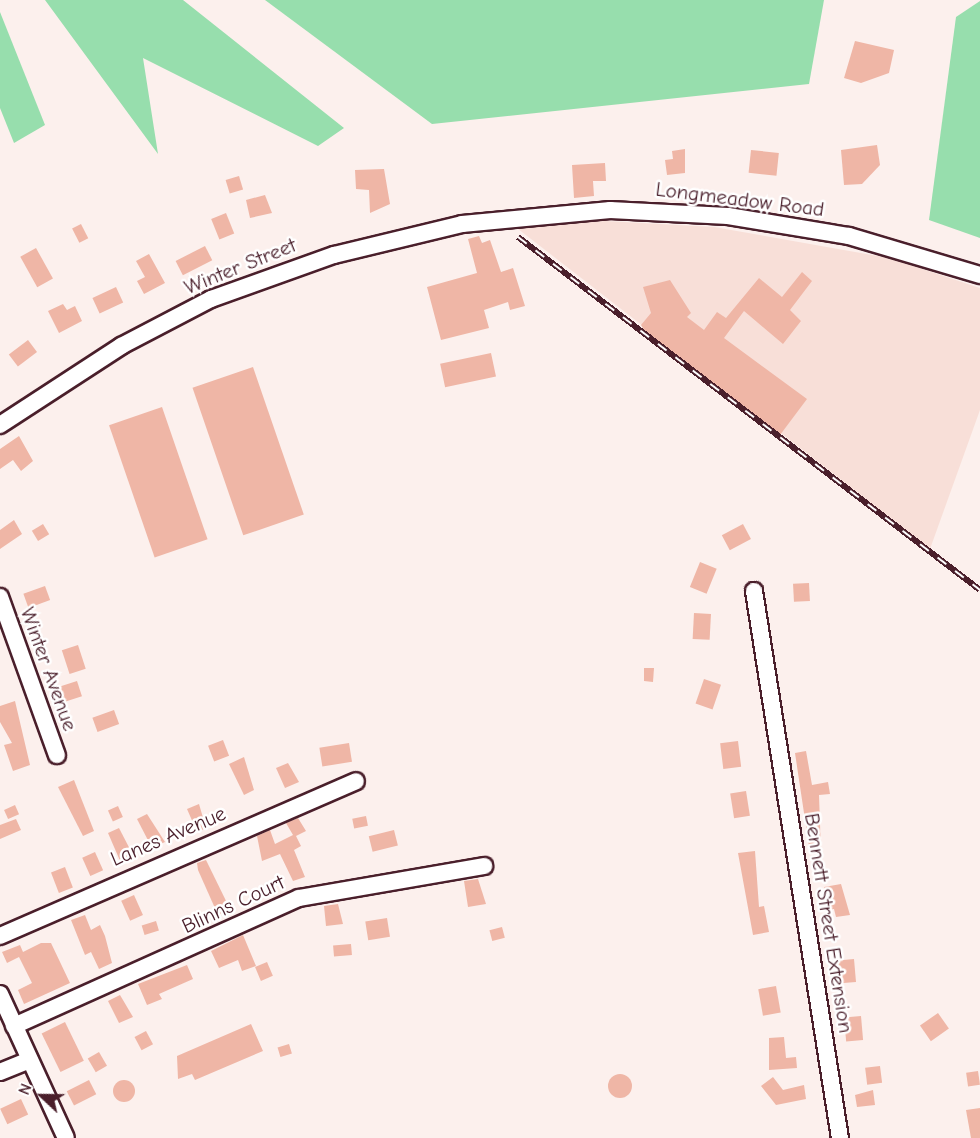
<!DOCTYPE html>
<html>
<head>
<meta charset="utf-8">
<style>
	body { margin:0 }
	#map { position:relative; width:980px; height:1138px; overflow:hidden; background:#fcf0ed; font-family:"Comic Neue",sans-serif }
	div>[style] { position:absolute }
	[style*='--x'] { left:calc(var(--x)*1px); top:calc(var(--y)*1px); width:calc(var(--w)*1px); rotate:calc(var(--a)*1deg) }
	.built>* { inset:0; background:#f8dfd8 }
	.green>* { inset:0; background:#97dead }
	.building>* { inset:0; background:#efb6a6; transform-origin:0 0 }
	.round { border-radius:50% }
	.roads { filter:drop-shadow(2px 0 #4a1f2b) drop-shadow(-2px 0 #4a1f2b) drop-shadow(0 2px #4a1f2b) drop-shadow(0 -2px #4a1f2b) }
	.minor>* { height:16px; margin:-8px; padding:0 8px; transform-origin:8px; border-radius:8px; background:#fff }
	.rail>* { height:6px; margin-top:-3px; transform-origin:0; background:repeating-linear-gradient(90deg,#fff 0 11px,#4a1f2b 0 22px); box-sizing:border-box; border-block:2px solid #4a1f2b }
	span { translate:-50% -50%; white-space:nowrap; text-align:center; line-height:1.15; -webkit-text-stroke:5px #fff; paint-order:stroke }
	.street-label { font-size:21px; color:#4a1f2b }
	.north { position:absolute; left:12px; top:1066px; width:60px; height:60px; -webkit-text-stroke:4px #fff; paint-order:stroke; rotate:292deg; font-size:16px; font-weight:700; line-height:24px; text-align:center; color:#4a1f2b }
	.north::after { content:''; display:block; margin:auto; width:21px; height:27px; background:#4a1f2b; clip-path:polygon(50% 0,100% 100%,50% 72%,0 100%) }
</style>
</head>
<body>
<div id="map">
	<div class="built">
		<div style="clip-path:polygon(606px 221px,714px 227px,889px 258px,980px 288px,980px 410px,930px 549px,513px 225px)"></div>
	</div>
	<div class="green">
		<div style="clip-path:polygon(45px 0,183px 0,344px 128px,318px 146px,143px 58px,158px 154px)"></div>
		<div style="clip-path:polygon(265px 0,824px 0,809px 84px,432px 124px)"></div>
		<div style="clip-path:polygon(980px 1px,980px 238px,929px 220px,956px 17px)"></div>
		<div style="clip-path:polygon(0 12px,45px 125px,14px 143px,0 108px)"></div>
	</div>
	<div class="building">
		<div style="clip-path:polygon(855px 41px,894px 50px,889px 73px,861px 83px,844px 78px)"></div>
		<div style="clip-path:polygon(877px 145px,880px 165px,862px 184px,844px 185px,841px 150px)"></div>
		<div style="clip-path:polygon(685px 149px,685px 173px,667px 175px,665px 160px,673px 159px,672px 151px)"></div>
		<div style="left:751px;top:150px;width:28px;height:23px;rotate:6deg"></div>
		<div style="clip-path:polygon(605px 163px,606px 181px,593px 181px,594px 196px,574px 198px,572px 165px)"></div>
		<div style="clip-path:polygon(384px 169px,390px 204px,370px 213px,369px 190px,356px 189px,355px 170px)"></div>
		<div style="left:239px;top:176px;width:14px;height:14px;rotate:73deg"></div>
		<div style="clip-path:polygon(265px 195px,272px 213px,250px 218px,246px 200px)"></div>
		<div style="left:226px;top:213px;width:22px;height:16px;rotate:68deg"></div>
		<div style="left:81px;top:224px;width:16px;height:10px;rotate:63deg"></div>
		<div style="clip-path:polygon(479px 236px,482px 243px,490px 240px,501px 272px,513px 268px,525px 306px,510px 310px,508px 302px,484px 310px,489px 328px,441px 340px,427px 287px,477px 273px,468px 239px)"></div>
		<div style="left:205px;top:246px;width:16px;height:33px;rotate:63deg"></div>
		<div style="left:36px;top:248px;width:35px;height:18px;rotate:61deg"></div>
		<div style="clip-path:polygon(149px 254px,165px 283px,144px 294px,137px 281px,145px 277px,136px 261px)"></div>
		<div style="clip-path:polygon(802px 272px,812px 281px,790px 310px,801px 321px,783px 344px,744px 311px,724px 338px,807px 399px,780px 435px,648px 336px,641px 325px,651px 313px,643px 287px,670px 280px,691px 313px,687px 317px,704px 330px,717px 312px,726px 318px,759px 278px,782px 297px)"></div>
		<div style="left:116px;top:287px;width:17px;height:26px;rotate:65deg"></div>
		<div style="clip-path:polygon(63px 304px,67px 310px,75px 306px,82px 321px,59px 333px,48px 311px)"></div>
		<div style="left:28px;top:340px;width:15px;height:24px;rotate:53deg"></div>
		<div style="left:491px;top:353px;width:24px;height:52px;rotate:78deg"></div>
		<div style="left:253px;top:367px;width:156px;height:64px;rotate:71deg"></div>
		<div style="left:162px;top:407px;width:140px;height:56px;rotate:71deg"></div>
		<div style="clip-path:polygon(19px 436px,33px 461px,21px 471px,13px 460px,0 469px,0 449px)"></div>
		<div style="clip-path:polygon(14px 520px,22px 534px,0 549px,0 530px)"></div>
		<div style="left:43px;top:524px;width:12px;height:13px;rotate:59deg"></div>
		<div style="left:743px;top:524px;width:17px;height:24px;rotate:62deg"></div>
		<div style="left:700px;top:562px;width:18px;height:27px;rotate:22deg"></div>
		<div style="left:809px;top:583px;width:18px;height:16px;rotate:87deg"></div>
		<div style="left:45px;top:586px;width:15px;height:23px;rotate:70deg"></div>
		<div style="left:694px;top:613px;width:17px;height:26px;rotate:3deg"></div>
		<div style="left:78px;top:645px;width:25px;height:17px;rotate:72deg"></div>
		<div style="clip-path:polygon(644px 668px,654px 668px,653px 682px,644px 681px)"></div>
		<div style="left:704px;top:679px;width:18px;height:26px;rotate:19deg"></div>
		<div style="left:77px;top:681px;width:16px;height:22px;rotate:72deg"></div>
		<div style="clip-path:polygon(15px 701px,30px 765px,13px 771px,4px 745px,12px 743px,0 722px,0 706px)"></div>
		<div style="left:114px;top:710px;width:15px;height:23px;rotate:70deg"></div>
		<div style="left:223px;top:740px;width:17px;height:16px;rotate:69deg"></div>
		<div style="left:738px;top:741px;width:26px;height:18px;rotate:83deg"></div>
		<div style="left:349px;top:743px;width:19px;height:30px;rotate:81deg"></div>
		<div style="clip-path:polygon(806px 751px,812px 785px,828px 782px,830px 794px,819px 795px,821px 852px,810px 853px,795px 753px)"></div>
		<div style="clip-path:polygon(244px 757px,254px 790px,244px 795px,229px 764px)"></div>
		<div style="clip-path:polygon(288px 763px,299px 782px,285px 788px,276px 768px)"></div>
		<div style="clip-path:polygon(74px 780px,94px 831px,83px 836px,58px 787px)"></div>
		<div style="left:746px;top:791px;width:25px;height:16px;rotate:81deg"></div>
		<div style="clip-path:polygon(199px 804px,206px 828px,197px 832px,187px 809px)"></div>
		<div style="left:15px;top:805px;width:10px;height:12px;rotate:66deg"></div>
		<div style="left:118px;top:806px;width:12px;height:11px;rotate:66deg"></div>
		<div style="clip-path:polygon(147px 814px,165px 842px,152px 848px,137px 819px)"></div>
		<div style="left:366px;top:816px;width:10px;height:14px;rotate:79deg"></div>
		<div style="clip-path:polygon(298px 818px,306px 831px,296px 836px,301px 846px,294px 850px,305px 877px,293px 881px,280px 854px,262px 861px,257px 836px,270px 830px,275px 844px,293px 835px,286px 823px)"></div>
		<div style="clip-path:polygon(16px 819px,21px 830px,0 839px,0 825px)"></div>
		<div style="clip-path:polygon(119px 828px,134px 857px,121px 863px,108px 833px)"></div>
		<div style="left:394px;top:830px;width:16px;height:26px;rotate:76deg"></div>
		<div style="clip-path:polygon(755px 851px,759px 907px,764px 906px,769px 932px,753px 935px,738px 853px)"></div>
		<div style="left:95px;top:852px;width:20px;height:14px;rotate:66deg"></div>
		<div style="clip-path:polygon(206px 860px,230px 909px,218px 915px,198px 870px,197px 863px)"></div>
		<div style="left:65px;top:867px;width:22px;height:15px;rotate:69deg"></div>
		<div style="clip-path:polygon(478px 879px,486px 904px,468px 907px,464px 881px)"></div>
		<div style="clip-path:polygon(841px 884px,850px 915px,836px 917px,834px 909px,827px 910px,824px 887px)"></div>
		<div style="left:134px;top:895px;width:22px;height:14px;rotate:66deg"></div>
		<div style="clip-path:polygon(338px 904px,343px 924px,326px 926px,324px 906px)"></div>
		<div style="clip-path:polygon(85px 915px,91px 930px,100px 925px,105px 936px,112px 963px,99px 969px,91px 952px,85px 955px,71px 920px)"></div>
		<div style="left:387px;top:918px;width:19px;height:22px;rotate:81deg"></div>
		<div style="left:156px;top:921px;width:10px;height:15px;rotate:73deg"></div>
		<div style="left:502px;top:927px;width:11px;height:13px;rotate:75deg"></div>
		<div style="clip-path:polygon(243px 935px,256px 966px,242px 971px,238px 960px,219px 968px,211px 951px)"></div>
		<div style="clip-path:polygon(41px 943px,51px 943px,70px 983px,24px 1004px,18px 990px,32px 983px,19px 957px,7px 963px,2px 952px,20px 945px,23px 952px)"></div>
		<div style="left:351px;top:944px;width:11px;height:18px;rotate:85deg"></div>
		<div style="left:854px;top:959px;width:23px;height:16px;rotate:85deg"></div>
		<div style="left:267px;top:962px;width:15px;height:13px;rotate:67deg"></div>
		<div style="clip-path:polygon(187px 965px,193px 979px,159px 994px,162px 999px,147px 1005px,138px 984px)"></div>
		<div style="left:776px;top:986px;width:27px;height:18px;rotate:80deg"></div>
		<div style="clip-path:polygon(120px 995px,133px 1017px,119px 1023px,108px 1001px)"></div>
		<div style="left:938px;top:1013px;width:19px;height:22px;rotate:55deg"></div>
		<div style="left:861px;top:1016px;width:24px;height:17px;rotate:85deg"></div>
		<div style="left:65px;top:1022px;width:43px;height:26px;rotate:64deg"></div>
		<div style="clip-path:polygon(251px 1024px,263px 1051px,195px 1080px,192px 1074px,178px 1079px,177px 1056px)"></div>
		<div style="left:146px;top:1031px;width:15px;height:13px;rotate:62deg"></div>
		<div style="clip-path:polygon(784px 1037px,786px 1058px,796px 1057px,797px 1068px,769px 1070px,769px 1038px)"></div>
		<div style="left:289px;top:1044px;width:10px;height:12px;rotate:73deg"></div>
		<div style="left:99px;top:1052px;width:16px;height:13px;rotate:60deg"></div>
		<div style="left:880px;top:1066px;width:17px;height:15px;rotate:83deg"></div>
		<div style="left:978px;top:1071px;width:14px;height:12px;rotate:82deg"></div>
		<div class="round" style="left:608px;top:1074px;width:24px;height:24px"></div>
		<div style="clip-path:polygon(773px 1077px,783px 1090px,804px 1085px,806px 1099px,776px 1105px,761px 1086px)"></div>
		<div style="left:89px;top:1080px;width:16px;height:25px;rotate:63deg"></div>
		<div class="round" style="left:113px;top:1080px;width:22px;height:22px"></div>
		<div style="clip-path:polygon(873px 1090px,875px 1105px,857px 1107px,855px 1095px)"></div>
		<div style="left:21px;top:1099px;width:17px;height:23px;rotate:65deg"></div>
		<div style="clip-path:polygon(980px 1108px,980px 1138px,971px 1138px,966px 1110px)"></div>
	</div>
	<div class="roads">
		<div class="minor">
			<div style="--x:0;--y:425;--w:145;--a:-33.1"></div>
			<div style="--x:121;--y:346;--w:102;--a:-27.6"></div>
			<div style="--x:211;--y:299;--w:131;--a:-19.7"></div>
			<div style="--x:334;--y:255;--w:132;--a:-13.6"></div>
			<div style="--x:462;--y:224;--w:149;--a:-5.4"></div>
			<div style="--x:610;--y:210;--w:118;--a:2.9"></div>
			<div style="--x:728;--y:216;--w:123;--a:9.4"></div>
			<div style="--x:849;--y:236;--w:137;--a:16.6"></div>
			<div style="--x:754;--y:591;--w:554;--a:81.07"></div>
			<div style="--x:0;--y:597;--w:168;--a:70.2"></div>
			<div style="--x:0;--y:936;--w:388;--a:-23.5"></div>
			<div style="--x:0;--y:994;--w:158;--a:65.4"></div>
			<div style="--x:14;--y:1026;--w:312;--a:-24.2"></div>
			<div style="--x:299;--y:898;--w:188;--a:-9.8"></div>
			<div style="--x:0;--y:1072;--w:32;--a:-22"></div>
		</div>
	</div>
	<div class="rail">
		<div style="--x:518;--y:237;--w:581;--a:37.38"></div>
	</div>
	<div class="street-label">
		<span style="left:740px;top:199px;rotate:7deg">Longmeadow Road</span>
		<span style="left:240px;top:266px;rotate:-22deg">Winter Street</span>
		<span style="left:49px;top:669px;rotate:70deg">Winter Avenue</span>
		<span style="left:168px;top:836px;rotate:-23deg">Lanes Avenue</span>
		<span style="left:233px;top:904px;rotate:-25deg">Blinns Court</span>
		<span style="left:829px;top:923px;rotate:81deg">Bennett Street Extension</span>
	</div>
	<div class="north">N</div>
</div>
</body>
</html>
